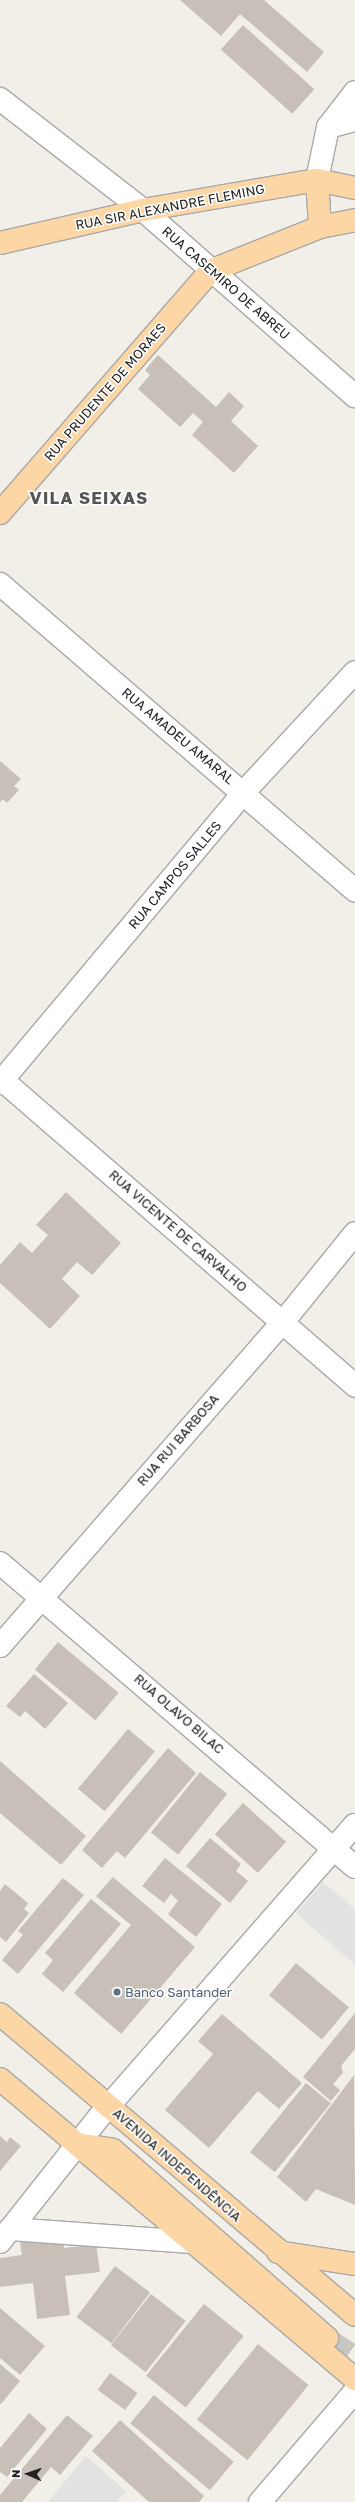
<!DOCTYPE html>
<html>
<head>
<meta charset="utf-8">
<style>
	body { margin:0 }
	#map { position:relative; width:355px; height:2502px; overflow:hidden; background:#f2efe9; font-family:"Golos Text",sans-serif }
	div>[style] { position:absolute }
	[style*='--x'] { left:calc(var(--x)*1px); top:calc(var(--y)*1px); width:calc(var(--w)*1px); rotate:calc(var(--a)*1deg) }
	.parking>* { inset:0; background:#e2e2e2 }
	.building>* { inset:0; background:#c7bfb8; transform-origin:0 0 }
	.major-tunnel>* { height:22px; margin-top:-11px; transform-origin:0; background:repeating-linear-gradient(90deg,#c8c6c1 0 22px,transparent 0 33px) }
	.roads { filter:drop-shadow(1px 0 #a9a9a9) drop-shadow(-1px 0 #a9a9a9) drop-shadow(0 1px #a9a9a9) drop-shadow(0 -1px #a9a9a9) }
	.minor>* { height:22px; margin:-11px; padding:0 11px; transform-origin:11px; border-radius:11px; background:#fff }
	.major>* { height:22px; margin:-11px; padding:0 11px; transform-origin:11px; border-radius:11px; background:#fcd6a4 }
	.dots>* { width:11px; height:11px; translate:-50% -50%; box-sizing:border-box; border:2px solid #fff; border-radius:50% }
	span { translate:-50% -50%; white-space:nowrap; text-align:center; line-height:1.15; -webkit-text-stroke:3px #fff; paint-order:stroke }
	.street-label { font-size:13px; color:#222 }
	.service-label { font-size:13px; color:#4e5e75 }
	.left { translate:0 -50%; text-align:left }
	.district-label { font-size:17px; color:#555; font-weight:700; letter-spacing:1px }
	.north { position:absolute; left:8px; top:2454px; width:40px; height:40px; -webkit-text-stroke:3px #fff; paint-order:stroke; rotate:272deg; font-size:11px; font-weight:700; line-height:16px; text-align:center; color:#222 }
	.north::after { content:''; display:block; margin:auto; width:14px; height:18px; background:#222; clip-path:polygon(50% 0,100% 100%,50% 72%,0 100%) }
</style>
</head>
<body>
<div id="map">
	<div class="parking">
		<div style="clip-path:polygon(323px 1882px,355px 1909px,355px 1965px,296px 1913px)"></div>
		<div style="clip-path:polygon(86px 2456px,126px 2491px,117px 2502px,48px 2502px)"></div>
	</div>
	<div class="building">
		<div style="clip-path:polygon(180px 0,264px 0,324px 52px,307px 72px,240px 14px,221px 36px)"></div>
		<div style="left:243px;top:25px;width:96px;height:33px;rotate:42deg"></div>
		<div style="clip-path:polygon(158px 355px,216px 407px,229px 392px,244px 406px,231px 421px,258px 446px,234px 473px,192px 435px,203px 422px,193px 413px,180px 427px,138px 389px,150px 375px,145px 370px)"></div>
		<div style="clip-path:polygon(0 761px,21px 779px,14px 786px,19px 790px,7px 803px,3px 799px,0 802px)"></div>
		<div style="clip-path:polygon(66px 1192px,121px 1243px,92px 1275px,77px 1262px,62px 1279px,80px 1296px,50px 1329px,0 1283px,0 1265px,20px 1242px,32px 1253px,48px 1235px,36px 1225px)"></div>
		<div style="left:58px;top:1642px;width:79px;height:36px;rotate:40deg"></div>
		<div style="clip-path:polygon(34px 1674px,68px 1703px,45px 1729px,25px 1711px,20px 1717px,6px 1706px)"></div>
		<div style="left:128px;top:1729px;width:35px;height:78px;rotate:40deg"></div>
		<div style="clip-path:polygon(168px 1748px,196px 1773px,125px 1858px,117px 1851px,102px 1868px,82px 1850px)"></div>
		<div style="clip-path:polygon(0 1761px,86px 1836px,61px 1865px,0 1813px)"></div>
		<div style="left:200px;top:1772px;width:35px;height:78px;rotate:39deg"></div>
		<div style="left:243px;top:1803px;width:58px;height:42px;rotate:42deg"></div>
		<div style="clip-path:polygon(210px 1838px,241px 1864px,236px 1871px,248px 1881px,230px 1903px,186px 1866px)"></div>
		<div style="clip-path:polygon(165px 1858px,222px 1904px,196px 1937px,168px 1914px,178px 1901px,171px 1894px,164px 1903px,142px 1886px)"></div>
		<div style="clip-path:polygon(113px 1877px,195px 1947px,121px 2034px,74px 1993px,131px 1925px,96px 1896px)"></div>
		<div style="clip-path:polygon(63px 1878px,84px 1895px,18px 1974px,2px 1960px,23px 1935px,18px 1931px)"></div>
		<div style="clip-path:polygon(5px 1884px,28px 1903px,24px 1909px,29px 1913px,6px 1942px,0 1937px,0 1891px)"></div>
		<div style="clip-path:polygon(91px 1899px,121px 1924px,63px 1992px,42px 1974px,53px 1960px,45px 1953px)"></div>
		<div style="left:296px;top:1963px;width:69px;height:42px;rotate:40deg"></div>
		<div style="clip-path:polygon(355px 2013px,355px 2049px,341px 2066px,343px 2073px,333px 2084px,340px 2090px,331px 2101px,303px 2077px)"></div>
		<div style="clip-path:polygon(222px 2014px,302px 2083px,279px 2109px,258px 2091px,209px 2148px,165px 2110px,213px 2054px,198px 2041px)"></div>
		<div style="clip-path:polygon(354px 2075px,355px 2205px,316px 2189px,306px 2202px,277px 2177px)"></div>
		<div style="left:306px;top:2083px;width:32px;height:89px;rotate:39deg"></div>
		<div style="clip-path:polygon(0 2136px,7px 2142px,10px 2137px,21px 2146px,0 2171px)"></div>
		<div style="clip-path:polygon(63px 2236px,64px 2248px,96px 2244px,100px 2272px,65px 2276px,70px 2315px,37px 2319px,33px 2283px,0 2287px,0 2258px,22px 2255px,20px 2242px)"></div>
		<div style="left:115px;top:2266px;width:44px;height:64px;rotate:37deg"></div>
		<div style="left:151px;top:2294px;width:44px;height:65px;rotate:38deg"></div>
		<div style="left:204px;top:2304px;width:51px;height:92px;rotate:39deg"></div>
		<div style="clip-path:polygon(0 2308px,45px 2346px,20px 2375px,0 2358px)"></div>
		<div style="left:258px;top:2344px;width:65px;height:97px;rotate:39deg"></div>
		<div style="clip-path:polygon(0 2364px,20px 2381px,1px 2404px,0 2404px)"></div>
		<div style="left:110px;top:2373px;width:34px;height:21px;rotate:36deg"></div>
		<div style="left:154px;top:2395px;width:104px;height:37px;rotate:40deg"></div>
		<div style="clip-path:polygon(29px 2413px,47px 2429px,7px 2477px,0 2472px,0 2448px)"></div>
		<div style="clip-path:polygon(67px 2415px,93px 2436px,60px 2475px,51px 2467px,22px 2502px,0 2502px,0 2495px)"></div>
		<div style="clip-path:polygon(120px 2420px,204px 2496px,199px 2502px,149px 2502px,92px 2451px)"></div>
	</div>
	<div class="major-tunnel">
		<div style="--x:331;--y:2341;--w:29;--a:34"></div>
	</div>
	<div class="roads">
		<div class="minor">
			<div style="--x:0;--y:99;--w:181;--a:37.8"></div>
			<div style="--x:143;--y:210;--w:282;--a:41.3"></div>
			<div style="--x:328;--y:127;--w:28;--a:-15"></div>
			<div style="--x:317;--y:180;--w:54;--a:-78.3"></div>
			<div style="--x:328;--y:127;--w:44;--a:-52.4"></div>
			<div style="--x:0;--y:584;--w:469;--a:40.8"></div>
			<div style="--x:0;--y:1078;--w:470;--a:40.9"></div>
			<div style="--x:0;--y:1083;--w:380;--a:-50"></div>
			<div style="--x:244;--y:792;--w:163;--a:-47.2"></div>
			<div style="--x:0;--y:1563;--w:467;--a:40.6"></div>
			<div style="--x:0;--y:1646;--w:430;--a:-48.9"></div>
			<div style="--x:283;--y:1322;--w:114;--a:-51"></div>
			<div style="--x:10;--y:2229;--w:182;--a:4.1"></div>
			<div style="--x:0;--y:2242;--w:159;--a:-51.6"></div>
			<div style="--x:99;--y:2117;--w:388;--a:-48.8"></div>
			<div style="--x:260;--y:2502;--w:146;--a:-49.4"></div>
		</div>
		<div class="major">
			<div style="--x:317;--y:180;--w:47;--a:86.3"></div>
			<div style="--x:0;--y:243;--w:147;--a:-13"></div>
			<div style="--x:143;--y:210;--w:177;--a:-9.8"></div>
			<div style="--x:317;--y:180;--w:39;--a:12"></div>
			<div style="--x:0;--y:513;--w:320;--a:-49"></div>
			<div style="--x:210;--y:271;--w:118;--a:-21.8"></div>
			<div style="--x:320;--y:227;--w:36;--a:-11"></div>
			<div style="--x:0;--y:2014;--w:465;--a:40.3"></div>
			<div style="--x:0;--y:2079;--w:465;--a:40.2"></div>
			<div style="--x:77;--y:2144;--w:36;--a:9"></div>
			<div style="--x:113;--y:2150;--w:285;--a:41.3"></div>
			<div style="--x:278;--y:2252;--w:78;--a:8.9"></div>
		</div>
	</div>
	<div class="dots">
		<div style="left:117px;top:1992px;background:#5c6f8a"></div>
	</div>
	<div class="street-label">
		<span style="left:170px;top:207px;rotate:-11deg">RUA SIR ALEXANDRE FLEMING</span>
		<span style="left:226px;top:283px;rotate:41deg">RUA CASEMIRO DE ABREU</span>
		<span style="left:105px;top:392px;rotate:-49deg">RUA PRUDENTE DE MORAES</span>
		<span style="left:178px;top:736px;rotate:40deg">RUA AMADEU AMARAL</span>
		<span style="left:175px;top:875px;rotate:-50deg">RUA CAMPOS SALLES</span>
		<span style="left:178px;top:1231px;rotate:41deg">RUA VICENTE DE CARVALHO</span>
		<span style="left:178px;top:1440px;rotate:-49deg">RUA RUI BARBOSA</span>
		<span style="left:179px;top:1714px;rotate:41deg">RUA OLAVO BILAC</span>
		<span style="left:177px;top:2165px;rotate:41deg">AVENIDA INDEPENDÊNCIA</span>
	</div>
	<div class="service-label">
		<span class="left" style="left:125px;top:1992px">Banco Santander</span>
	</div>
	<div class="district-label">
		<span style="left:89px;top:498px">VILA SEIXAS</span>
	</div>
	<div class="north">N</div>
</div>
</body>
</html>
